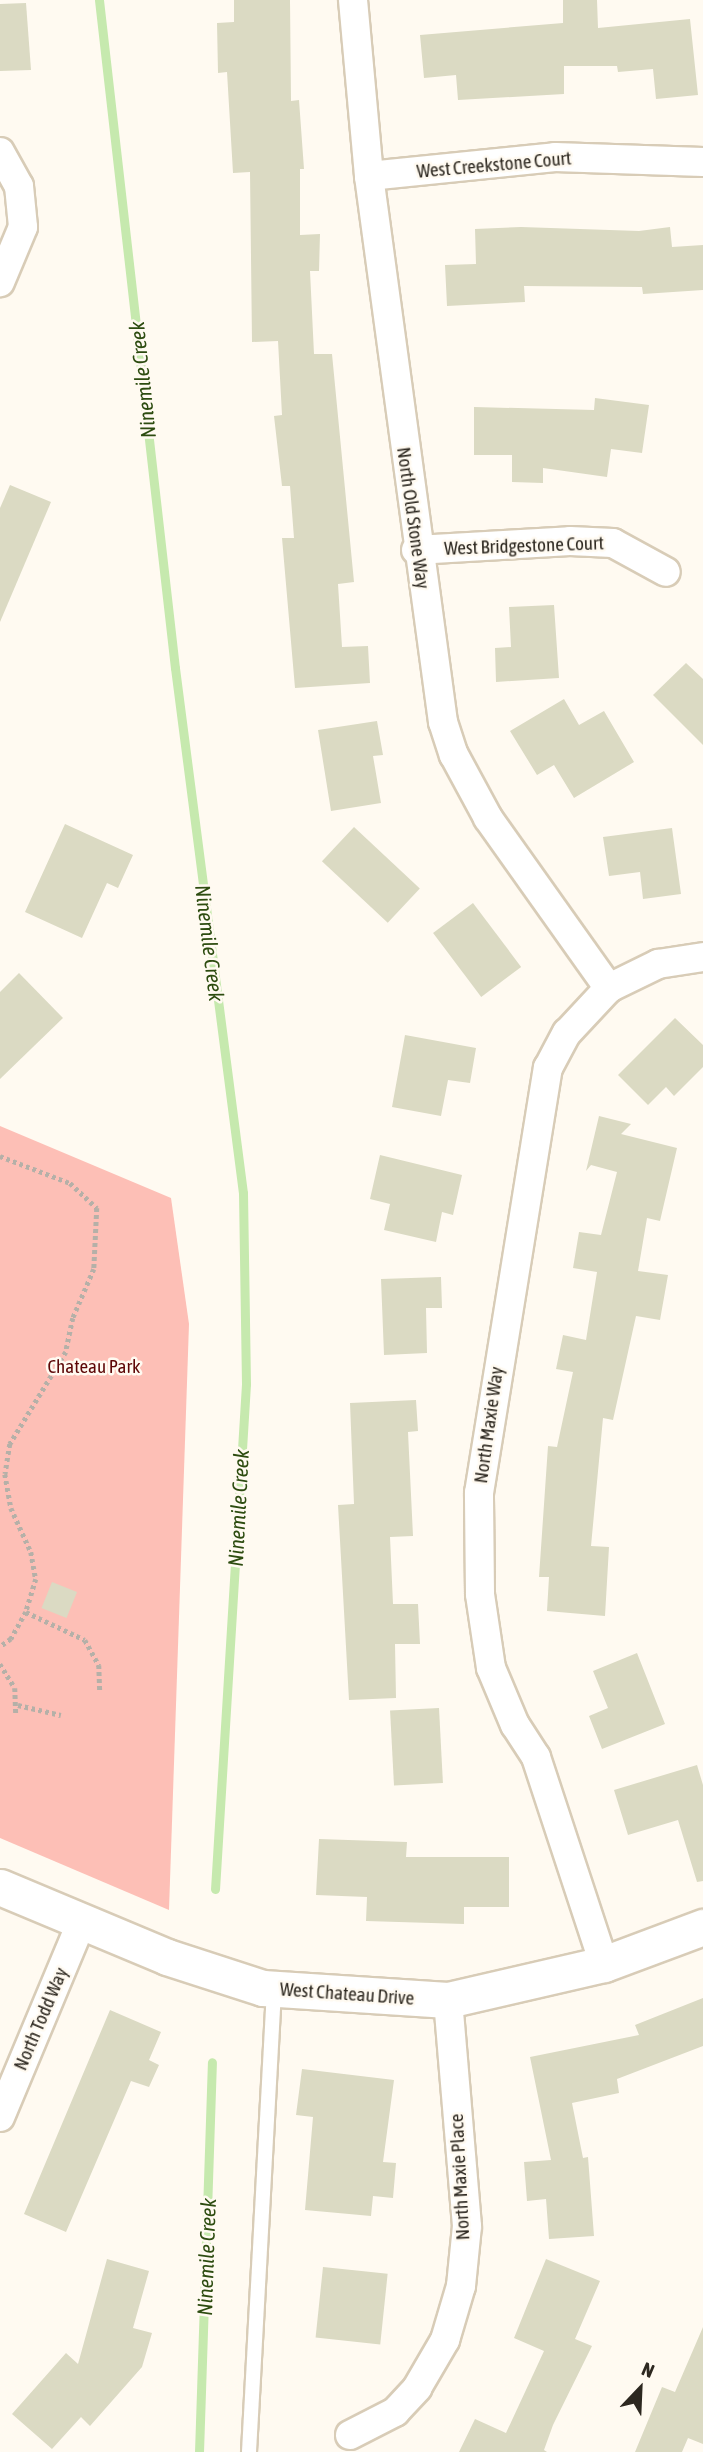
<!DOCTYPE html>
<html>
<head>
<meta charset="utf-8">
<style>
	body { margin:0 }
	#map { position:relative; width:703px; height:2452px; overflow:hidden; background:#fffaf1; font-family:"Asap Condensed",sans-serif }
	div>[style] { position:absolute }
	[style*='--x'] { left:calc(var(--x)*1px); top:calc(var(--y)*1px); width:calc(var(--w)*1px); rotate:calc(var(--a)*1deg) }
	.green>* { inset:0; background:#fdbfb6 }
	.stream>* { height:9px; margin:-4.5px; padding:0 4.5px; transform-origin:4.5px; border-radius:4.5px; background:#c6e9ae }
	.building>* { inset:0; background:#dbdac3; transform-origin:0 0 }
	.path>* { height:4.5px; margin-top:-2.25px; transform-origin:0; background:repeating-linear-gradient(90deg,#b5b0a8 0 3.5px,transparent 0 7px) }
	.roads { filter:drop-shadow(2px 0 #d8ccb7) drop-shadow(-2px 0 #d8ccb7) drop-shadow(0 2px #d8ccb7) drop-shadow(0 -2px #d8ccb7) }
	.service>* { height:14px; margin:-7px; padding:0 7px; transform-origin:7px; border-radius:7px; background:#fff }
	.minor>* { height:28px; margin:-14px; padding:0 14px; transform-origin:14px; border-radius:14px; background:#fff }
	.tertiary>* { height:35px; margin:-17.5px; padding:0 17.5px; transform-origin:17.5px; border-radius:17.5px; background:#fff }
	span { translate:-50% -50%; white-space:nowrap; text-align:center; line-height:1.15; -webkit-text-stroke:5px #fffaf1; paint-order:stroke }
	.street-label { font-size:19px; color:#2d2820 }
	.park-label { font-size:19px; color:#5d0707 }
	.water-label { font-size:21px; color:#2d4c10; font-style:italic }
	.north { position:absolute; left:605px; top:2354px; width:70px; height:70px; -webkit-text-stroke:5px #fffaf1; paint-order:stroke; rotate:23deg; font-size:19px; font-weight:700; line-height:28px; text-align:center; color:#2d2820 }
	.north::after { content:''; display:block; margin:auto; width:24px; height:32px; background:#2d2820; clip-path:polygon(50% 0,100% 100%,50% 72%,0 100%) }
</style>
</head>
<body>
<div id="map">
	<div class="green">
		<div style="clip-path:polygon(0 1126px,171px 1198px,189px 1324px,169px 1910px,0 1838px)"></div>
	</div>
	<div class="stream">
		<div style="--x:99;--y:0;--w:672;--a:83.51"></div>
		<div style="--x:175;--y:668;--w:529;--a:82.62"></div>
		<div style="--x:243;--y:1193;--w:191;--a:89.1"></div>
		<div style="--x:246;--y:1384;--w:506;--a:93.51"></div>
		<div style="--x:199;--y:2452;--w:390;--a:-88.1"></div>
	</div>
	<div class="building">
		<div style="clip-path:polygon(234px 0,290px 0,291px 101px,299px 100px,304px 169px,300px 169px,300px 235px,320px 234px,319px 271px,310px 271px,314px 354px,332px 354px,354px 582px,338px 584px,342px 647px,368px 646px,370px 683px,295px 688px,282px 538px,294px 538px,290px 486px,282px 486px,274px 416px,282px 415px,278px 341px,252px 342px,250px 172px,233px 173px,227px 72px,218px 73px,217px 23px,234px 22px)"></div>
		<div style="clip-path:polygon(563px 0,597px 0,598px 28px,690px 19px,698px 95px,656px 99px,653px 69px,618px 72px,617px 66px,564px 66px,564px 94px,458px 100px,456px 75px,424px 78px,420px 35px,563px 23px)"></div>
		<div style="clip-path:polygon(26px 3px,31px 70px,0 71px,0 4px)"></div>
		<div style="clip-path:polygon(521px 227px,639px 231px,670px 227px,672px 247px,703px 245px,703px 290px,643px 294px,642px 287px,524px 286px,525px 302px,447px 306px,445px 265px,476px 264px,475px 229px)"></div>
		<div style="clip-path:polygon(595px 398px,649px 405px,642px 453px,611px 449px,607px 477px,543px 468px,543px 483px,512px 482px,512px 455px,474px 455px,474px 407px,594px 410px)"></div>
		<div style="clip-path:polygon(10px 485px,51px 502px,0 622px,0 508px)"></div>
		<div style="clip-path:polygon(554px 605px,559px 678px,496px 682px,495px 648px,511px 647px,509px 607px)"></div>
		<div style="clip-path:polygon(686px 663px,703px 679px,703px 745px,653px 695px)"></div>
		<div style="clip-path:polygon(564px 699px,579px 725px,604px 711px,634px 762px,574px 798px,554px 765px,537px 775px,510px 731px)"></div>
		<div style="clip-path:polygon(377px 721px,383px 755px,373px 756px,381px 803px,331px 811px,318px 730px)"></div>
		<div style="clip-path:polygon(65px 824px,133px 855px,118px 888px,107px 883px,82px 938px,25px 912px)"></div>
		<div style="left:354px;top:827px;width:90px;height:47px;rotate:43deg"></div>
		<div style="clip-path:polygon(672px 828px,681px 894px,643px 899px,640px 872px,609px 876px,603px 837px)"></div>
		<div style="left:473px;top:903px;width:80px;height:50px;rotate:53deg"></div>
		<div style="clip-path:polygon(19px 973px,63px 1018px,0 1079px,0 992px)"></div>
		<div style="clip-path:polygon(675px 1018px,703px 1045px,703px 1067px,674px 1096px,666px 1087px,648px 1105px,618px 1075px)"></div>
		<div style="clip-path:polygon(405px 1035px,476px 1048px,470px 1083px,448px 1080px,441px 1116px,392px 1107px)"></div>
		<div style="clip-path:polygon(599px 1116px,631px 1124px,621px 1134px,677px 1148px,660px 1221px,647px 1218px,638px 1271px,668px 1275px,660px 1320px,636px 1316px,613px 1420px,603px 1418px,591px 1546px,609px 1547px,605px 1616px,547px 1611px,549px 1577px,539px 1577px,548px 1446px,557px 1447px,573px 1372px,556px 1369px,563px 1335px,586px 1340px,597px 1272px,573px 1268px,579px 1232px,601px 1235px,617px 1172px,591px 1165px,586px 1171px)"></div>
		<div style="clip-path:polygon(380px 1155px,462px 1175px,453px 1215px,442px 1212px,436px 1242px,384px 1230px,390px 1204px,370px 1199px)"></div>
		<div style="clip-path:polygon(441px 1277px,442px 1308px,426px 1308px,427px 1353px,384px 1355px,381px 1279px)"></div>
		<div style="clip-path:polygon(416px 1400px,418px 1431px,408px 1432px,413px 1536px,390px 1537px,393px 1604px,418px 1604px,420px 1644px,395px 1644px,396px 1698px,349px 1700px,338px 1505px,354px 1504px,350px 1403px)"></div>
		<div style="left:52px;top:1582px;width:27px;height:28px;rotate:22deg"></div>
		<div style="clip-path:polygon(637px 1653px,665px 1724px,602px 1749px,589px 1716px,608px 1708px,593px 1671px)"></div>
		<div style="left:439px;top:1708px;width:75px;height:49px;rotate:87deg"></div>
		<div style="clip-path:polygon(697px 1765px,703px 1785px,703px 1881px,697px 1882px,678px 1820px,628px 1835px,614px 1790px)"></div>
		<div style="clip-path:polygon(319px 1839px,407px 1842px,406px 1857px,509px 1857px,509px 1907px,464px 1907px,464px 1924px,366px 1921px,367px 1897px,316px 1895px)"></div>
		<div style="clip-path:polygon(703px 1998px,703px 2046px,617px 2079px,619px 2093px,572px 2103px,583px 2158px,588px 2157px,594px 2236px,549px 2239px,546px 2199px,527px 2201px,524px 2162px,551px 2160px,530px 2057px,639px 2035px,635px 2025px)"></div>
		<div style="clip-path:polygon(110px 2010px,161px 2032px,149px 2060px,159px 2065px,149px 2087px,131px 2081px,66px 2232px,24px 2214px)"></div>
		<div style="clip-path:polygon(302px 2069px,394px 2080px,383px 2162px,396px 2163px,393px 2198px,373px 2196px,371px 2216px,305px 2210px,313px 2117px,296px 2115px)"></div>
		<div style="clip-path:polygon(107px 2259px,149px 2271px,133px 2328px,152px 2333px,142px 2367px,90px 2426px,81px 2417px,52px 2449px,12px 2414px,66px 2353px,78px 2364px)"></div>
		<div style="clip-path:polygon(546px 2259px,600px 2281px,575px 2339px,592px 2346px,553px 2425px,544px 2450px,547px 2452px,459px 2452px,475px 2419px,506px 2433px,544px 2351px,514px 2338px)"></div>
		<div style="left:323px;top:2267px;width:65px;height:71px;rotate:6deg"></div>
		<div style="clip-path:polygon(703px 2327px,703px 2444px,688px 2438px,682px 2452px,635px 2452px,662px 2387px,675px 2392px)"></div>
	</div>
	<div class="path">
		<div style="--x:0;--y:1156;--w:75;--a:21.1"></div>
		<div style="--x:70;--y:1183;--w:37;--a:43"></div>
		<div style="--x:97;--y:1208;--w:61;--a:92.8"></div>
		<div style="--x:94;--y:1269;--w:53;--a:113.2"></div>
		<div style="--x:73;--y:1318;--w:35;--a:102"></div>
		<div style="--x:66;--y:1352;--w:108;--a:121.3"></div>
		<div style="--x:10;--y:1444;--w:30;--a:99"></div>
		<div style="--x:5;--y:1474;--w:35;--a:80"></div>
		<div style="--x:11;--y:1508;--w:48;--a:65.6"></div>
		<div style="--x:31;--y:1552;--w:27;--a:80"></div>
		<div style="--x:36;--y:1579;--w:34;--a:107"></div>
		<div style="--x:26;--y:1612;--w:31;--a:119"></div>
		<div style="--x:11;--y:1639;--w:14;--a:144"></div>
		<div style="--x:26;--y:1612;--w:65;--a:25.4"></div>
		<div style="--x:85;--y:1640;--w:29;--a:61"></div>
		<div style="--x:99;--y:1665;--w:25;--a:88"></div>
		<div style="--x:0;--y:1664;--w:28;--a:58"></div>
		<div style="--x:15;--y:1688;--w:26;--a:88"></div>
		<div style="--x:18;--y:1705;--w:44;--a:13.1"></div>
	</div>
	<div class="roads">
		<div class="service">
			<div style="--x:249;--y:2452;--w:464;--a:-86.9"></div>
		</div>
		<div class="minor">
			<div style="--x:353;--y:0;--w:177;--a:84.8"></div>
			<div style="--x:369;--y:176;--w:551;--a:82.28"></div>
			<div style="--x:443;--y:722;--w:35;--a:72"></div>
			<div style="--x:454;--y:755;--w:72;--a:61.6"></div>
			<div style="--x:488;--y:818;--w:209;--a:54.6"></div>
			<div style="--x:0;--y:152;--w:39;--a:61"></div>
			<div style="--x:19;--y:186;--w:41;--a:84.4"></div>
			<div style="--x:23;--y:227;--w:60;--a:112.7"></div>
			<div style="--x:369;--y:176;--w:187;--a:-5.8"></div>
			<div style="--x:555;--y:157;--w:148;--a:1.9"></div>
			<div style="--x:416;--y:550;--w:154;--a:-3.3"></div>
			<div style="--x:570;--y:541;--w:43;--a:2.7"></div>
			<div style="--x:613;--y:543;--w:60;--a:28.7"></div>
			<div style="--x:604;--y:1964;--w:218;--a:-108.2"></div>
			<div style="--x:536;--y:1757;--w:38;--a:-123"></div>
			<div style="--x:515;--y:1725;--w:62;--a:-112.8"></div>
			<div style="--x:491;--y:1668;--w:75;--a:-98.5"></div>
			<div style="--x:480;--y:1594;--w:101;--a:-90.6"></div>
			<div style="--x:479;--y:1493;--w:431;--a:-80.8"></div>
			<div style="--x:548;--y:1068;--w:40;--a:-62"></div>
			<div style="--x:567;--y:1033;--w:62;--a:-47"></div>
			<div style="--x:609;--y:988;--w:55;--a:-26.1"></div>
			<div style="--x:658;--y:964;--w:46;--a:-8.8"></div>
			<div style="--x:0;--y:2117;--w:212;--a:-67.3"></div>
			<div style="--x:350;--y:2435;--w:51;--a:-27.1"></div>
			<div style="--x:395;--y:2412;--w:33;--a:-47"></div>
			<div style="--x:417;--y:2388;--w:56;--a:-59.7"></div>
			<div style="--x:445;--y:2340;--w:56;--a:-73.5"></div>
			<div style="--x:461;--y:2286;--w:60;--a:-84.3"></div>
			<div style="--x:467;--y:2226;--w:227;--a:-94.8"></div>
		</div>
		<div class="tertiary">
			<div style="--x:0;--y:1887;--w:181;--a:22.7"></div>
			<div style="--x:167;--y:1957;--w:101;--a:17.9"></div>
			<div style="--x:263;--y:1988;--w:185;--a:3.7"></div>
			<div style="--x:448;--y:2000;--w:160;--a:-13"></div>
			<div style="--x:604;--y:1964;--w:106;--a:-20.5"></div>
		</div>
	</div>
	<div class="street-label">
		<span style="left:494px;top:165px;rotate:-5deg">West Creekstone Court</span>
		<span style="left:413px;top:518px;rotate:82deg">North Old Stone Way</span>
		<span style="left:524px;top:546px;rotate:-2deg">West Bridgestone Court</span>
		<span style="left:489px;top:1425px;rotate:-82deg">North Maxie Way</span>
		<span style="left:347px;top:1994px;rotate:4deg">West Chateau Drive</span>
		<span style="left:41px;top:2019px;rotate:-67deg">North Todd Way</span>
		<span style="left:460px;top:2177px;rotate:-93deg">North Maxie Place</span>
	</div>
	<div class="park-label">
		<span style="left:94px;top:1367px">Chateau Park</span>
	</div>
	<div class="water-label">
		<span style="left:142px;top:380px;rotate:-96deg">Ninemile Creek</span>
		<span style="left:210px;top:943px;rotate:83deg">Ninemile Creek</span>
		<span style="left:238px;top:1508px;rotate:-87deg">Ninemile Creek</span>
		<span style="left:206px;top:2257px;rotate:-88deg">Ninemile Creek</span>
	</div>
	<div class="north">N</div>
</div>
</body>
</html>
